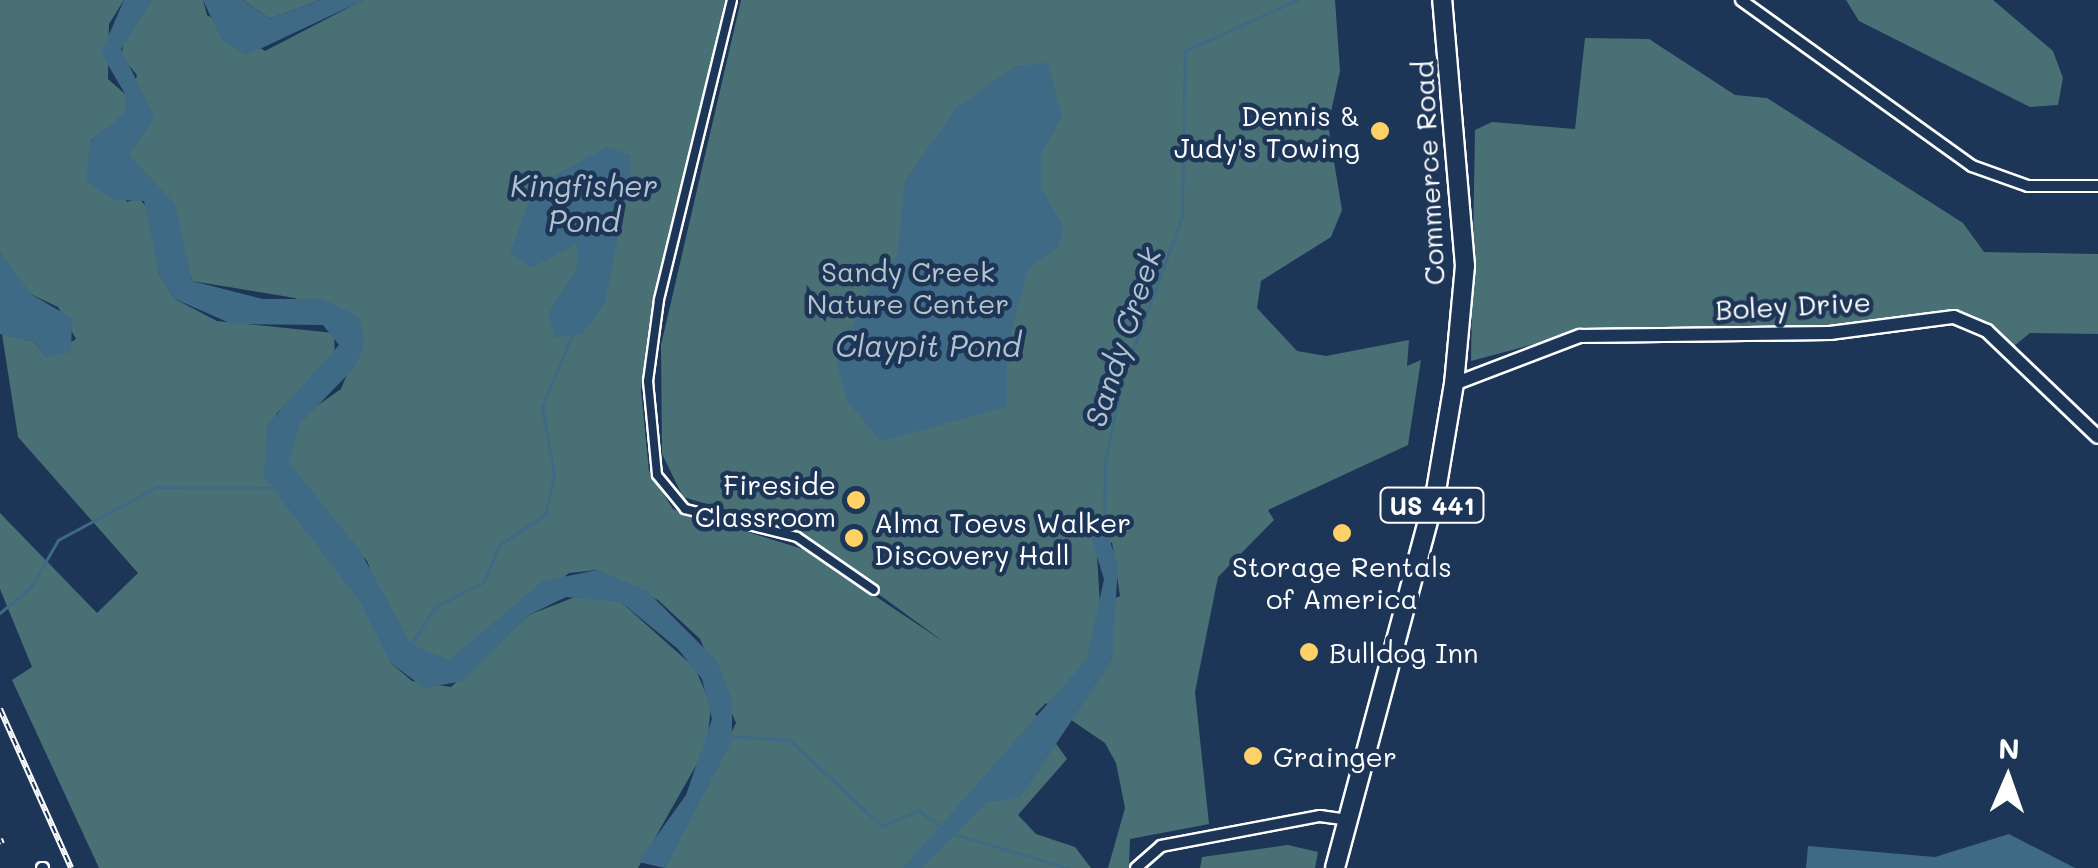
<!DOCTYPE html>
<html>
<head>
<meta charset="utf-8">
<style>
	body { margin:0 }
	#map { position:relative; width:2098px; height:868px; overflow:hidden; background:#1d3557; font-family:Mali,sans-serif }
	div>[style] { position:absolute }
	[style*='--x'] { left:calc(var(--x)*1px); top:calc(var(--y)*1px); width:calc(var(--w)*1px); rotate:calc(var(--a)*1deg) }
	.green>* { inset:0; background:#497074 }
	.water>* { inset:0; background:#3f6a85 }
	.stream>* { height:2.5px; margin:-1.25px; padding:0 1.25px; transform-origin:1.25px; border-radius:1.25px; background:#3f6a85 }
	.roads { filter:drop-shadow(2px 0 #fff) drop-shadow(-2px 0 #fff) drop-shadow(0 2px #fff) drop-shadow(0 -2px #fff) }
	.pedestrian>* { height:8px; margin:-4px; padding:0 4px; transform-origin:4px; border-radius:4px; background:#1d3557 }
	.minor>* { height:10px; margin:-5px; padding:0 5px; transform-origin:5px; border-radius:5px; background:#1d3557 }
	.tertiary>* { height:12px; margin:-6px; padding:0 6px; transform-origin:6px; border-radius:6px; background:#1d3557 }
	.trunk>* { height:18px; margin:-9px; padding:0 9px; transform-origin:9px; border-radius:9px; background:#1d3557 }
	.rail>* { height:6px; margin-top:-3px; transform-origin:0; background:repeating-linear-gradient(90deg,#1d3557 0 8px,#fff 0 16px); box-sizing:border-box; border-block:2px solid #fff }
	.dots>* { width:28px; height:28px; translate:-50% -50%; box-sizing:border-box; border:5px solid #1d3557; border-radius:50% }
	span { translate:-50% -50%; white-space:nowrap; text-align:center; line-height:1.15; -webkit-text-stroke:9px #1d3557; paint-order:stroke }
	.shield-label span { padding:2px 8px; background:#1d3557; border:2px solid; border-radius:8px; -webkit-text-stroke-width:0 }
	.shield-label { font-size:25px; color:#fff; font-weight:700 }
	.poi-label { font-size:28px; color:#fff }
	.right { translate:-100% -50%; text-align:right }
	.left { translate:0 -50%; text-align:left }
	.street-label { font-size:28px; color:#fff }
	.park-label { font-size:28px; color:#b6c6c7 }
	.water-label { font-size:30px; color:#b2c3ce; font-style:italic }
	.north { position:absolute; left:1958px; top:728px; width:100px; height:100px; -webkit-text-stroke:8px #1d3557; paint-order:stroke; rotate:2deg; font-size:28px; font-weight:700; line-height:40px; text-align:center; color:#fff }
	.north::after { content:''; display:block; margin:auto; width:35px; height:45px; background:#fff; clip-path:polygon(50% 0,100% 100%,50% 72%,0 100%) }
</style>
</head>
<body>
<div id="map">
	<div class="green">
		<div style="clip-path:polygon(0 0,124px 0,109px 24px,108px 79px,125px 94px,125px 114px,90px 141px,127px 202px,139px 198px,148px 209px,159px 274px,175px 299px,217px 321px,334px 333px,335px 358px,276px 414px,264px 477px,367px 595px,391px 663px,412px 681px,451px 687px,529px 615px,580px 595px,621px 602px,695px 668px,711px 705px,707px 746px,638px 868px,99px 868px,12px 680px,32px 667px,0 589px,0 513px,97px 613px,138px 573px,18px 437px,2px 334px,33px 341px,47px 357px,76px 339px,58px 307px,26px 292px,0 252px)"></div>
		<div style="clip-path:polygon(evenodd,143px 0,203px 0,207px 15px,265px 51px,363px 0,725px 0,649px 325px,641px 390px,649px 471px,673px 509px,806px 550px,944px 642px,788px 528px,683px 497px,662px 454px,661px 345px,741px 0,1335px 0,1340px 71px,1328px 125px,1342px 210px,1331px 237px,1261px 281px,1257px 308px,1297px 351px,1326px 356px,1409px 340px,1407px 366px,1421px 360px,1408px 445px,1268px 510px,1274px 520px,1218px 577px,1195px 692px,1209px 824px,1130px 839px,1129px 868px,1108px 868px,1125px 808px,1116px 763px,1105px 743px,1046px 703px,1035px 714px,1067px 759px,1018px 815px,1036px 834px,1075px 847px,1091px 868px,665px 868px,736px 723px,700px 639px,658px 600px,597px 570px,569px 573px,465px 656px,428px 677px,409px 670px,367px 561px,287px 471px,291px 424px,341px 389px,358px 347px,295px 298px,192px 281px,181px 237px,115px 150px,137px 75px,122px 57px,123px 40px,143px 0,1112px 542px,1120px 596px,1100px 605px,1097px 555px,1112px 542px)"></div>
		<div style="clip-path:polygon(243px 0,320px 0,270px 19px)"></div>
		<div style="clip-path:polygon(1846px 0,1993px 0,2053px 51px,2063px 78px,2058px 105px,2030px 107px,1859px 21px)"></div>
		<div style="clip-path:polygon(1585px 38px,1649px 39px,1735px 95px,1767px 98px,1963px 223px,1984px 252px,2098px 254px,2098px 334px,2030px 333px,2014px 346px,1978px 319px,1939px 312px,1837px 328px,1579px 332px,1471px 361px,1475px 130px,1492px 122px,1575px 129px)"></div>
		<div style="clip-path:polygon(1288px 845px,1318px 852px,1315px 868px,1200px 868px,1202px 857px)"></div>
	</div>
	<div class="water">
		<div style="clip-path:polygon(124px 0,152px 0,121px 49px,155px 118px,129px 155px,175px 204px,192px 281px,263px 299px,323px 299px,359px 317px,365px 341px,356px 366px,299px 425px,289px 463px,359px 549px,411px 644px,449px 660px,543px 581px,597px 570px,647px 591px,717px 661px,732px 700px,732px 741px,665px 868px,638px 862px,686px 795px,712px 719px,702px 679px,678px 649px,621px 602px,566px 597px,529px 615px,464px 681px,424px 688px,391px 663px,360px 602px,264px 477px,267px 425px,339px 345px,323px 325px,232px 324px,175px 299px,159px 274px,144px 201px,116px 200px,86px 182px,90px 141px,125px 113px,125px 94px,101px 53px)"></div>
		<div style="clip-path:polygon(203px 0,243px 0,270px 19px,320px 0,364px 0,247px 55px,222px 41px)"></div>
		<div style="clip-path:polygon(1048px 63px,1062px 117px,1042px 152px,1042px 190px,1064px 228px,1057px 248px,1028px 268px,1007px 349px,1007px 407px,881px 441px,847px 401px,837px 365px,870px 285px,897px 257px,905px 181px,956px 108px,1015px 66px)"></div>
		<div style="clip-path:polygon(607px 147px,630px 155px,631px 173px,605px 303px,582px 334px,555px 338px,548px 314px,577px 268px,577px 244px,531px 268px,510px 252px,536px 185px)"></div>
		<div style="clip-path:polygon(0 252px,32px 295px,72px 318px,71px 352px,47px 357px,33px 341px,0 334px)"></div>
		<div style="clip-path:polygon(1103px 521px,1118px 565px,1112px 660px,1020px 798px,987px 802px,922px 868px,903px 868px,1087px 659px,1104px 579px,1089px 531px)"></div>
		<div style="clip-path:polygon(2009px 834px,2075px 868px,1806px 868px,1808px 846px,1935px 857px)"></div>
	</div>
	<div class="stream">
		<div style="--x:1104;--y:526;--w:65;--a:-89.1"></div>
		<div style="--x:1105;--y:461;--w:83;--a:-78.1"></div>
		<div style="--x:1122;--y:380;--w:174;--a:-69.8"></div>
		<div style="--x:1182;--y:217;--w:166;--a:-89"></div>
		<div style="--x:1185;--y:51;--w:123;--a:-24.5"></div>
		<div style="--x:0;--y:613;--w:40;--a:-40"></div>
		<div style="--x:31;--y:587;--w:54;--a:-60.1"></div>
		<div style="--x:58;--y:540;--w:112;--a:-28.2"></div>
		<div style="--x:157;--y:487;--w:115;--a:0.5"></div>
		<div style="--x:410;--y:646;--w:46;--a:-57.3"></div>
		<div style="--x:435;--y:607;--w:55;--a:-27"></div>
		<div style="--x:484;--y:582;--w:40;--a:-68"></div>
		<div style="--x:499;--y:545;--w:55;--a:-33.1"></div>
		<div style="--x:545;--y:515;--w:41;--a:-77.3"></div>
		<div style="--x:554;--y:475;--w:69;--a:-100"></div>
		<div style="--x:542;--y:407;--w:78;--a:-67.4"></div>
		<div style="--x:730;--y:736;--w:60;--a:3.8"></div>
		<div style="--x:790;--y:740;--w:126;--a:43.1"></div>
		<div style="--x:882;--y:826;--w:40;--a:-23.4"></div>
		<div style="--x:919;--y:810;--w:24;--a:38"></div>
		<div style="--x:954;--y:834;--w:119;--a:16.6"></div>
	</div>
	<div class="roads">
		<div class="pedestrian">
			<div style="--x:732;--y:0;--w:309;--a:103.7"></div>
			<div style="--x:659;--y:300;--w:82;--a:97.7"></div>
			<div style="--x:648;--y:381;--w:94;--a:84.5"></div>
			<div style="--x:657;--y:475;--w:44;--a:50.5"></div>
			<div style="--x:685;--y:509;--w:115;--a:14"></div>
			<div style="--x:797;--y:537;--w:93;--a:34.5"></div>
		</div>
		<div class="minor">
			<div style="--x:1741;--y:0;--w:284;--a:35.7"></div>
			<div style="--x:1972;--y:166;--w:59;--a:19.7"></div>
			<div style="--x:2028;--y:186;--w:70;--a:0"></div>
			<div style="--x:42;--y:868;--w:1;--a:0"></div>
			<div style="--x:1136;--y:868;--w:33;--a:-41"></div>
			<div style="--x:1161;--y:846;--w:162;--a:-10.7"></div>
			<div style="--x:1320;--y:816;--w:28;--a:8"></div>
		</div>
		<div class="tertiary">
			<div style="--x:1454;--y:384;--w:135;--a:-20.9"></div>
			<div style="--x:1580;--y:336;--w:250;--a:-0.7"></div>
			<div style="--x:1830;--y:333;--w:125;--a:-7.4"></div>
			<div style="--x:1954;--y:317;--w:36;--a:23"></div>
			<div style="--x:1987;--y:331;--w:153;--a:43.7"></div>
		</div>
		<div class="trunk">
			<div style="--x:1335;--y:868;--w:390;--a:-75"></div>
			<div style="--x:1436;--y:491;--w:109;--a:-80.5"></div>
			<div style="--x:1454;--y:384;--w:119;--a:-84.7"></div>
			<div style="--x:1465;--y:266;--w:267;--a:-94.9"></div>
		</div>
	</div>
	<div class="rail">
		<div style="--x:0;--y:709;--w:174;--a:65.9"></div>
		<div style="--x:0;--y:839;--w:5;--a:68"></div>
	</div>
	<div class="dots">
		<div style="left:1380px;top:131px;background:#ffd166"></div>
		<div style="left:856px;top:500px;background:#ffd166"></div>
		<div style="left:1342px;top:533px;background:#ffd166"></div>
		<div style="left:854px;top:538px;background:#ffd166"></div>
		<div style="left:1309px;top:652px;background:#ffd166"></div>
		<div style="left:1253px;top:756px;background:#ffd166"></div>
	</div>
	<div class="shield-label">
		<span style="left:1432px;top:505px">US 441</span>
	</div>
	<div class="poi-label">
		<span class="right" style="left:1360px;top:131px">Dennis &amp;<br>Judy's Towing</span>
		<span class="right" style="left:836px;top:500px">Fireside<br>Classroom</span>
		<span class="left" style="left:874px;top:538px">Alma Toevs Walker<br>Discovery Hall</span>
		<span style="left:1342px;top:582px">Storage Rentals<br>of America</span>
		<span class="left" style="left:1329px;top:652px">Bulldog Inn</span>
		<span class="left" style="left:1273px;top:756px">Grainger</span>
	</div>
	<div class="street-label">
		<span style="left:1428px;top:173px;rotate:-93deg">Commerce Road</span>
		<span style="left:1793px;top:305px;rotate:-3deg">Boley Drive</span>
	</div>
	<div class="park-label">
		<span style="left:908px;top:287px">Sandy Creek<br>Nature Center</span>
	</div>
	<div class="water-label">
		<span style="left:584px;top:202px">Kingfisher<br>Pond</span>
		<span style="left:1122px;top:337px;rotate:-72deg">Sandy Creek</span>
		<span style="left:928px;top:345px">Claypit Pond</span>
	</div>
	<div class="north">N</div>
</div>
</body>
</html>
